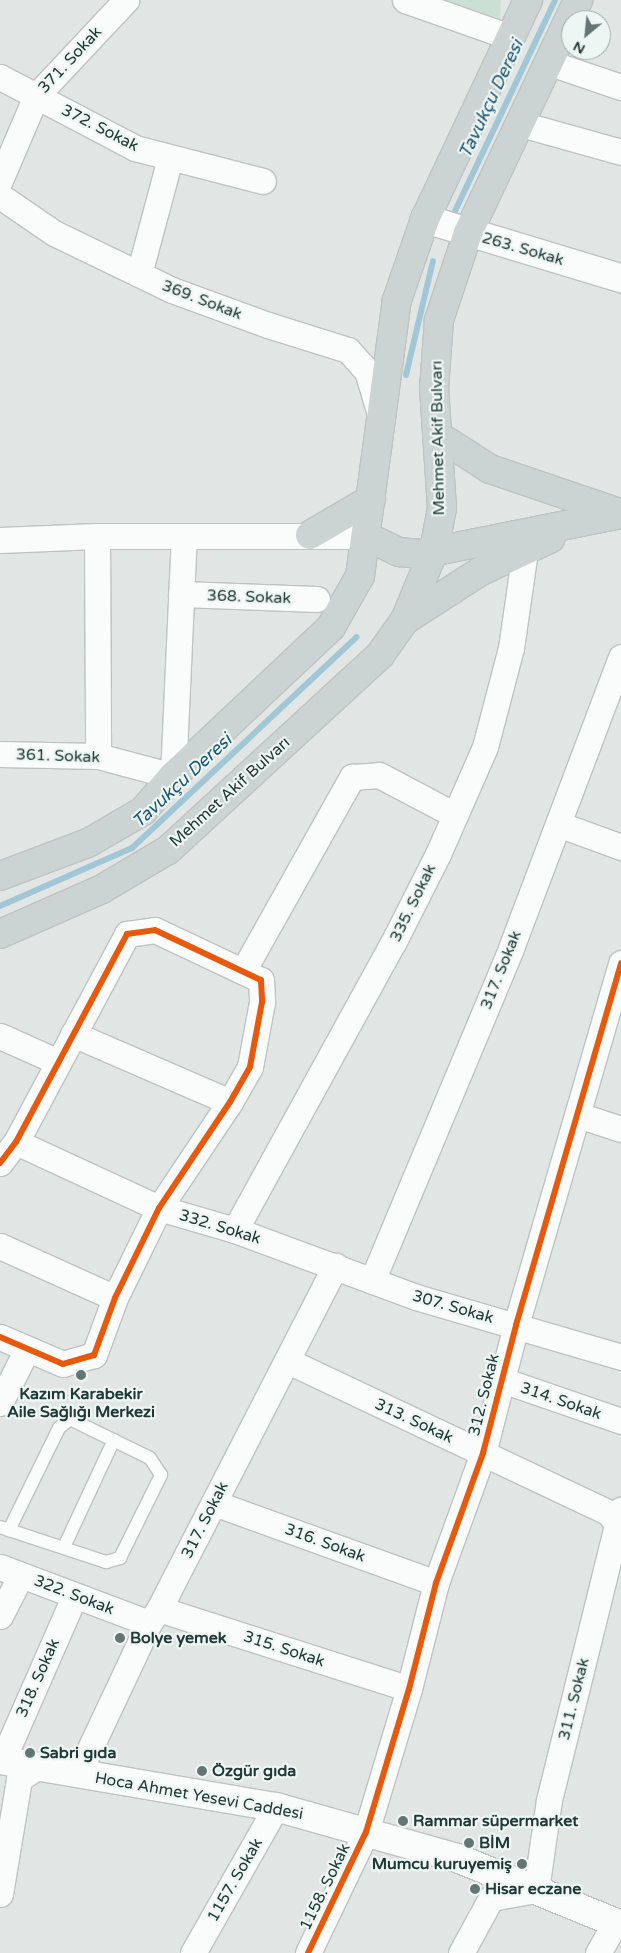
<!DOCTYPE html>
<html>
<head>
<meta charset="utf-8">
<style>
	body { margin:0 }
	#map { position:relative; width:621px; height:1953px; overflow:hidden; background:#e1e6e5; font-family:"Varela Round",sans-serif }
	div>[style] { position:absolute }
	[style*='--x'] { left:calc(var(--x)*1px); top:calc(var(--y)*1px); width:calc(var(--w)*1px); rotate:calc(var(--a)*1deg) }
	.green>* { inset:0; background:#cae0d4 }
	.stream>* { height:6px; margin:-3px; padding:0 3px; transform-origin:3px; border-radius:3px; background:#a1c6d5 }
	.roads { filter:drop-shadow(1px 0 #bec3c2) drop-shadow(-1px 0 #bec3c2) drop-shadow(0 1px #bec3c2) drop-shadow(0 -1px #bec3c2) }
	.service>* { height:12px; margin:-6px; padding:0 6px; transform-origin:6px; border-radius:6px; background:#fafbfb }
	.minor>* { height:25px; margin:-12.5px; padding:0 12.5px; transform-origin:12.5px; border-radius:12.5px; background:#fafbfb }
	.tertiary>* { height:28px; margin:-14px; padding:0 14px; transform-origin:14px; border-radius:14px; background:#fafbfb }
	.secondary>* { height:28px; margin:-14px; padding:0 14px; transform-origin:14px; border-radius:14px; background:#fafbfb }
	.primary>* { height:28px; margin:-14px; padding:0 14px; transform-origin:14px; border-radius:14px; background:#ccd4d3 }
	.cycleway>* { height:6px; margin:-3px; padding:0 3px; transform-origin:3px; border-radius:3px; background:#e8590c }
	.dots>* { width:14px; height:14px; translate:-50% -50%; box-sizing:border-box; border:2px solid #eef6f3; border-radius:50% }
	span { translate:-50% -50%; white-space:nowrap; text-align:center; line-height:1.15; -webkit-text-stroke:4.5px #eef6f3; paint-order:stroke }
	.street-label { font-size:16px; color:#203936 }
	.poi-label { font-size:16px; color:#203936; font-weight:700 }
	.left { translate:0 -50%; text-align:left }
	.right { translate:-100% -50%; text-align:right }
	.water-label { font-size:18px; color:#1c5773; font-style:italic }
	.north { position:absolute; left:561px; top:10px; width:50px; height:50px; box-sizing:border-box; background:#eef6f3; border:1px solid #9caaa7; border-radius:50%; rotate:208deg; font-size:14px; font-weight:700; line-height:20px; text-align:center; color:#203936 }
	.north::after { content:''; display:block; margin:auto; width:18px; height:22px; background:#647673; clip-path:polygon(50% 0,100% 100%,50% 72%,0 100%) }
</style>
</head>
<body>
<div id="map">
	<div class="green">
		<div style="clip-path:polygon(442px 0,501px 0,500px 19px)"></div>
	</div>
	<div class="stream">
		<div style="--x:455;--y:211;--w:233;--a:-64.6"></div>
		<div style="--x:406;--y:375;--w:117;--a:-76.7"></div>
		<div style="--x:0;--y:906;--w:144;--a:-23.7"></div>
		<div style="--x:132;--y:848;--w:308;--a:-43.2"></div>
	</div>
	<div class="roads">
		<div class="service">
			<div style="--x:0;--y:1527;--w:112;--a:18.3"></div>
			<div style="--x:106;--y:1562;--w:15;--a:-16"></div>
			<div style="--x:120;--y:1558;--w:93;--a:-63.7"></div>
			<div style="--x:161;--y:1475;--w:20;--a:-123"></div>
			<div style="--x:150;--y:1458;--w:89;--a:-154"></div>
			<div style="--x:70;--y:1419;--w:14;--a:141"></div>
			<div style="--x:59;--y:1428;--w:114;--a:116.1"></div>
			<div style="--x:64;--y:1547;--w:118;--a:-65"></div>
		</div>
		<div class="minor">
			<div style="--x:405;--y:0;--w:111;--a:19.4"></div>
			<div style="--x:550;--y:63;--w:75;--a:18.7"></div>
			<div style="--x:0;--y:77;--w:153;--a:27.7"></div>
			<div style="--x:135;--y:148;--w:132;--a:14.5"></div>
			<div style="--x:521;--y:124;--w:104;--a:15.6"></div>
			<div style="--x:0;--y:180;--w:91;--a:-66.8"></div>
			<div style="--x:36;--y:96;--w:132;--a:-46.8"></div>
			<div style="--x:0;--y:196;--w:65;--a:34.4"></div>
			<div style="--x:54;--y:233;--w:131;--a:25.8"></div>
			<div style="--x:172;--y:290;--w:102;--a:20"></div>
			<div style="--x:268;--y:325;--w:84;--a:17.4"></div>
			<div style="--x:348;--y:350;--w:28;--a:48"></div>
			<div style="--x:367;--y:371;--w:45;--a:73.2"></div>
			<div style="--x:139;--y:274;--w:120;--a:-75"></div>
			<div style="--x:97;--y:536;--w:220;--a:89.7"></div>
			<div style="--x:0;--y:540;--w:97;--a:-2.4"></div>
			<div style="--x:97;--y:536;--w:269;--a:0"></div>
			<div style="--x:181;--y:594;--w:136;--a:2.1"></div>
			<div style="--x:0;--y:754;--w:98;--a:1.2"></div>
			<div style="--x:98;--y:756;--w:78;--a:14.9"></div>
			<div style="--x:173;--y:776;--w:239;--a:-87.4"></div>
			<div style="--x:558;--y:824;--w:67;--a:20.1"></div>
			<div style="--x:243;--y:971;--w:223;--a:-60.7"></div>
			<div style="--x:352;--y:777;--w:27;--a:-4"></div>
			<div style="--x:379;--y:775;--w:86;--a:27.8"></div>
			<div style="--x:73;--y:1034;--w:171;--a:23.4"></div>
			<div style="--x:0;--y:1036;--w:64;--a:24.1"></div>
			<div style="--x:578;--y:1115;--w:45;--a:18"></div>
			<div style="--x:16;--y:1142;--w:157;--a:24.8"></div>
			<div style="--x:159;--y:1208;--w:79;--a:16.1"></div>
			<div style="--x:235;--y:1230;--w:193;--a:20.3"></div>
			<div style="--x:416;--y:1297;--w:214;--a:16.3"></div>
			<div style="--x:0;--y:1163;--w:26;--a:-53"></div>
			<div style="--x:16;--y:1142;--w:236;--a:-61.9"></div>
			<div style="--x:127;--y:934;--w:28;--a:-8"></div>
			<div style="--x:155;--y:930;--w:117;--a:25.3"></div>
			<div style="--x:261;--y:980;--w:22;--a:87"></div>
			<div style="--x:262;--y:1002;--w:66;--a:100.5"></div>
			<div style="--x:250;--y:1067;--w:40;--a:119.7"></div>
			<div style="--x:230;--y:1102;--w:128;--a:123.8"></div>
			<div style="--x:159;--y:1208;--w:100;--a:116.1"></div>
			<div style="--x:115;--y:1298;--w:61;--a:110.2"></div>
			<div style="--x:94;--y:1355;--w:32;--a:164"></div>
			<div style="--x:63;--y:1364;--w:69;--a:-156.8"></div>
			<div style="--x:235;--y:1230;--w:328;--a:-61.2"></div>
			<div style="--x:393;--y:943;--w:100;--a:-63.2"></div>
			<div style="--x:438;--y:854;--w:117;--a:-66.3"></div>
			<div style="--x:485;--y:747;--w:102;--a:-75.3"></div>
			<div style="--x:511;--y:648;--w:98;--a:-81.8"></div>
			<div style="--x:0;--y:1246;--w:126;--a:24.3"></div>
			<div style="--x:372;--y:1281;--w:361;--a:-67.3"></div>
			<div style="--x:511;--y:948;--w:311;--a:-69.3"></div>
			<div style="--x:288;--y:1361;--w:355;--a:25.3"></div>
			<div style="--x:609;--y:1513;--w:14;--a:54"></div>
			<div style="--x:502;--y:1380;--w:126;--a:19"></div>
			<div style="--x:0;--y:1403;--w:60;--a:-63.4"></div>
			<div style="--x:214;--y:1503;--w:236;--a:19.8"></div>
			<div style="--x:0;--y:1567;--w:159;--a:20.6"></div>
			<div style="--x:159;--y:1609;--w:262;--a:17.7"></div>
			<div style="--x:0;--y:1616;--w:46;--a:-62.9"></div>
			<div style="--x:2;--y:1761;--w:181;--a:-66.3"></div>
			<div style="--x:78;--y:1774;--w:167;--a:-64.8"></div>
			<div style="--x:149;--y:1623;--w:17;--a:-54"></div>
			<div style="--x:159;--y:1609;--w:386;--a:-62.8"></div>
			<div style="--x:0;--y:1894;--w:117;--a:-80.6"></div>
			<div style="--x:19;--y:1779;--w:22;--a:-34"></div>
			<div style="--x:193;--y:1953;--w:168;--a:-60.4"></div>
			<div style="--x:308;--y:1953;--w:134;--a:-64.4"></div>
			<div style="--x:366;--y:1832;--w:149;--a:-73.3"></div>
			<div style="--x:409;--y:1689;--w:109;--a:-75.7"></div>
			<div style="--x:436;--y:1583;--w:138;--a:-70.1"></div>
			<div style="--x:483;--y:1453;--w:132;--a:-75.5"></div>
			<div style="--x:516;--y:1325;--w:377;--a:-73.8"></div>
			<div style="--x:461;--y:1953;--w:63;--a:-61.4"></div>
			<div style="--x:491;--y:1898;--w:46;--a:-10.1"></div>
			<div style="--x:536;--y:1890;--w:91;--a:-81.8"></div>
			<div style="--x:549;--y:1800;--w:299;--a:-76.1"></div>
			<div style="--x:598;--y:1953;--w:34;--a:-60"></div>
		</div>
		<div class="tertiary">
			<div style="--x:425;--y:219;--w:205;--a:16.8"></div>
		</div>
		<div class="secondary">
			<div style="--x:0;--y:1760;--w:280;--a:9.7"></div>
			<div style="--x:276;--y:1807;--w:188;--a:15.7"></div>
			<div style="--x:457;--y:1858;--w:177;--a:22.2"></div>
		</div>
		<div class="primary">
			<div style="--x:437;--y:435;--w:63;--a:32.7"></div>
			<div style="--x:490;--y:469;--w:137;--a:18.7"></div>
			<div style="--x:310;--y:535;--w:71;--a:-30.5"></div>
			<div style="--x:366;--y:536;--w:37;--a:26"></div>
			<div style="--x:399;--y:552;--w:22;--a:5"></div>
			<div style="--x:421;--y:554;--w:204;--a:-11.3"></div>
			<div style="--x:405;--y:620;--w:90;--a:-32.8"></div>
			<div style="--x:481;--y:571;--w:77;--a:-25.2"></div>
			<div style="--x:0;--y:876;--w:94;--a:-20.6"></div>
			<div style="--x:88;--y:843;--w:64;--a:-30.2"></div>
			<div style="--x:143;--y:811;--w:46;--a:-49.4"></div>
			<div style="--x:173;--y:776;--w:217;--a:-43.3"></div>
			<div style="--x:331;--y:627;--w:59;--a:-60.4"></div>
			<div style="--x:360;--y:576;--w:278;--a:-82.4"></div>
			<div style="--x:397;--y:300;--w:86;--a:-70.9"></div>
			<div style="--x:425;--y:219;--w:242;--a:-64.8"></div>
			<div style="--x:0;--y:934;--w:111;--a:-23.8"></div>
			<div style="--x:102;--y:889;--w:77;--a:-30.6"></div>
			<div style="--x:168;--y:850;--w:288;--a:-42.6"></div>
			<div style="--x:380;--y:655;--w:43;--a:-54.5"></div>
			<div style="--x:405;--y:620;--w:76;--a:-67.5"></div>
			<div style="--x:434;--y:550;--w:43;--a:-79.2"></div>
			<div style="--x:442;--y:508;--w:119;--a:-93.8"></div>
			<div style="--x:434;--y:389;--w:69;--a:-85.9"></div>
			<div style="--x:439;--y:320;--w:92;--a:-71.6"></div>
			<div style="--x:468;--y:233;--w:258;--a:-64.7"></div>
		</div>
	</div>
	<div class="cycleway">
		<div style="--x:0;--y:1163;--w:26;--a:-53"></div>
		<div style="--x:16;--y:1142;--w:236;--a:-61.9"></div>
		<div style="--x:127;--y:934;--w:28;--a:-8"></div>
		<div style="--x:155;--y:930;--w:117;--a:25.3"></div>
		<div style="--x:261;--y:980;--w:22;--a:87"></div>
		<div style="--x:262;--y:1002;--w:66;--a:100.5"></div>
		<div style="--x:250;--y:1067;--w:40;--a:119.7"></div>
		<div style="--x:230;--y:1102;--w:128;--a:123.8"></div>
		<div style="--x:159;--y:1208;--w:100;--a:116.1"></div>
		<div style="--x:115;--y:1298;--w:61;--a:110.2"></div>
		<div style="--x:94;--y:1355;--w:32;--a:164"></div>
		<div style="--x:63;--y:1364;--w:69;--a:-156.8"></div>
		<div style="--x:308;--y:1953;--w:134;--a:-64.4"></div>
		<div style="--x:366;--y:1832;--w:149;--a:-73.3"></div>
		<div style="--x:409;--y:1689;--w:109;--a:-75.7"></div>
		<div style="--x:436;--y:1583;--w:138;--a:-70.1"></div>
		<div style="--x:483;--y:1453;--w:132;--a:-75.5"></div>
		<div style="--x:516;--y:1325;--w:377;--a:-73.8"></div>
	</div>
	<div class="dots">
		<div style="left:81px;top:1375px;background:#647673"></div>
		<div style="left:120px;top:1638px;background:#647673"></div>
		<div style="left:30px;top:1753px;background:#647673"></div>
		<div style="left:202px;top:1771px;background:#647673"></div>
		<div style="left:403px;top:1821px;background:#647673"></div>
		<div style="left:469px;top:1843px;background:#647673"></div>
		<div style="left:522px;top:1864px;background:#647673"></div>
		<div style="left:475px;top:1889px;background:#647673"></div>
	</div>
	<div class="street-label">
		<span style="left:70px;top:60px;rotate:-47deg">371. Sokak</span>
		<span style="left:100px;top:128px;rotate:27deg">372. Sokak</span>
		<span style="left:523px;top:249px;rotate:16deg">263. Sokak</span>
		<span style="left:202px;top:300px;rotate:21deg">369. Sokak</span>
		<span style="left:438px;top:438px;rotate:-91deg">Mehmet Akif Bulvarı</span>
		<span style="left:249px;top:597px;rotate:2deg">368. Sokak</span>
		<span style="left:58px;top:756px;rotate:2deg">361. Sokak</span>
		<span style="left:230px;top:792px;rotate:-42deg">Mehmet Akif Bulvarı</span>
		<span style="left:413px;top:903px;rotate:-64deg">335. Sokak</span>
		<span style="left:501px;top:970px;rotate:-68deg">317. Sokak</span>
		<span style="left:220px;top:1227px;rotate:17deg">332. Sokak</span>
		<span style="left:453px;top:1307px;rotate:16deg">307. Sokak</span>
		<span style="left:484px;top:1395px;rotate:-76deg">312. Sokak</span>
		<span style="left:561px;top:1401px;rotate:19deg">314. Sokak</span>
		<span style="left:414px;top:1421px;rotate:25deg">313. Sokak</span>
		<span style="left:205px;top:1520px;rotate:-63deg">317. Sokak</span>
		<span style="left:325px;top:1543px;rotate:20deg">316. Sokak</span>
		<span style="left:74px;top:1595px;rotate:21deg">322. Sokak</span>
		<span style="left:284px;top:1649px;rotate:18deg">315. Sokak</span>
		<span style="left:38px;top:1678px;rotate:-66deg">318. Sokak</span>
		<span style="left:574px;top:1699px;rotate:-76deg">311. Sokak</span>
		<span style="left:199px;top:1796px;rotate:10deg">Hoca Ahmet Yesevi Caddesi</span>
		<span style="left:235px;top:1880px;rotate:-60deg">1157. Sokak</span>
		<span style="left:325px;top:1887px;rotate:-64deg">1158. Sokak</span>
	</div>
	<div class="poi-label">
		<span style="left:81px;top:1403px">Kazım Karabekir<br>Aile Sağlığı Merkezi</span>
		<span class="left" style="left:130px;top:1638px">Bolye yemek</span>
		<span class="left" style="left:40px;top:1753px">Sabri gıda</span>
		<span class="left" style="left:212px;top:1771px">Özgür gıda</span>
		<span class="left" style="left:413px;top:1821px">Rammar süpermarket</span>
		<span class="left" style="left:479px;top:1843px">BİM</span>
		<span class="right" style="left:512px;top:1864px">Mumcu kuruyemiş</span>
		<span class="left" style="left:485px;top:1889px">Hisar eczane</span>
	</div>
	<div class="water-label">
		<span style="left:491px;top:99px;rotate:-65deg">Tavukçu Deresi</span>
		<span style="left:182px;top:781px;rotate:-43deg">Tavukçu Deresi</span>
	</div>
	<div class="north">N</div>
</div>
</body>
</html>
